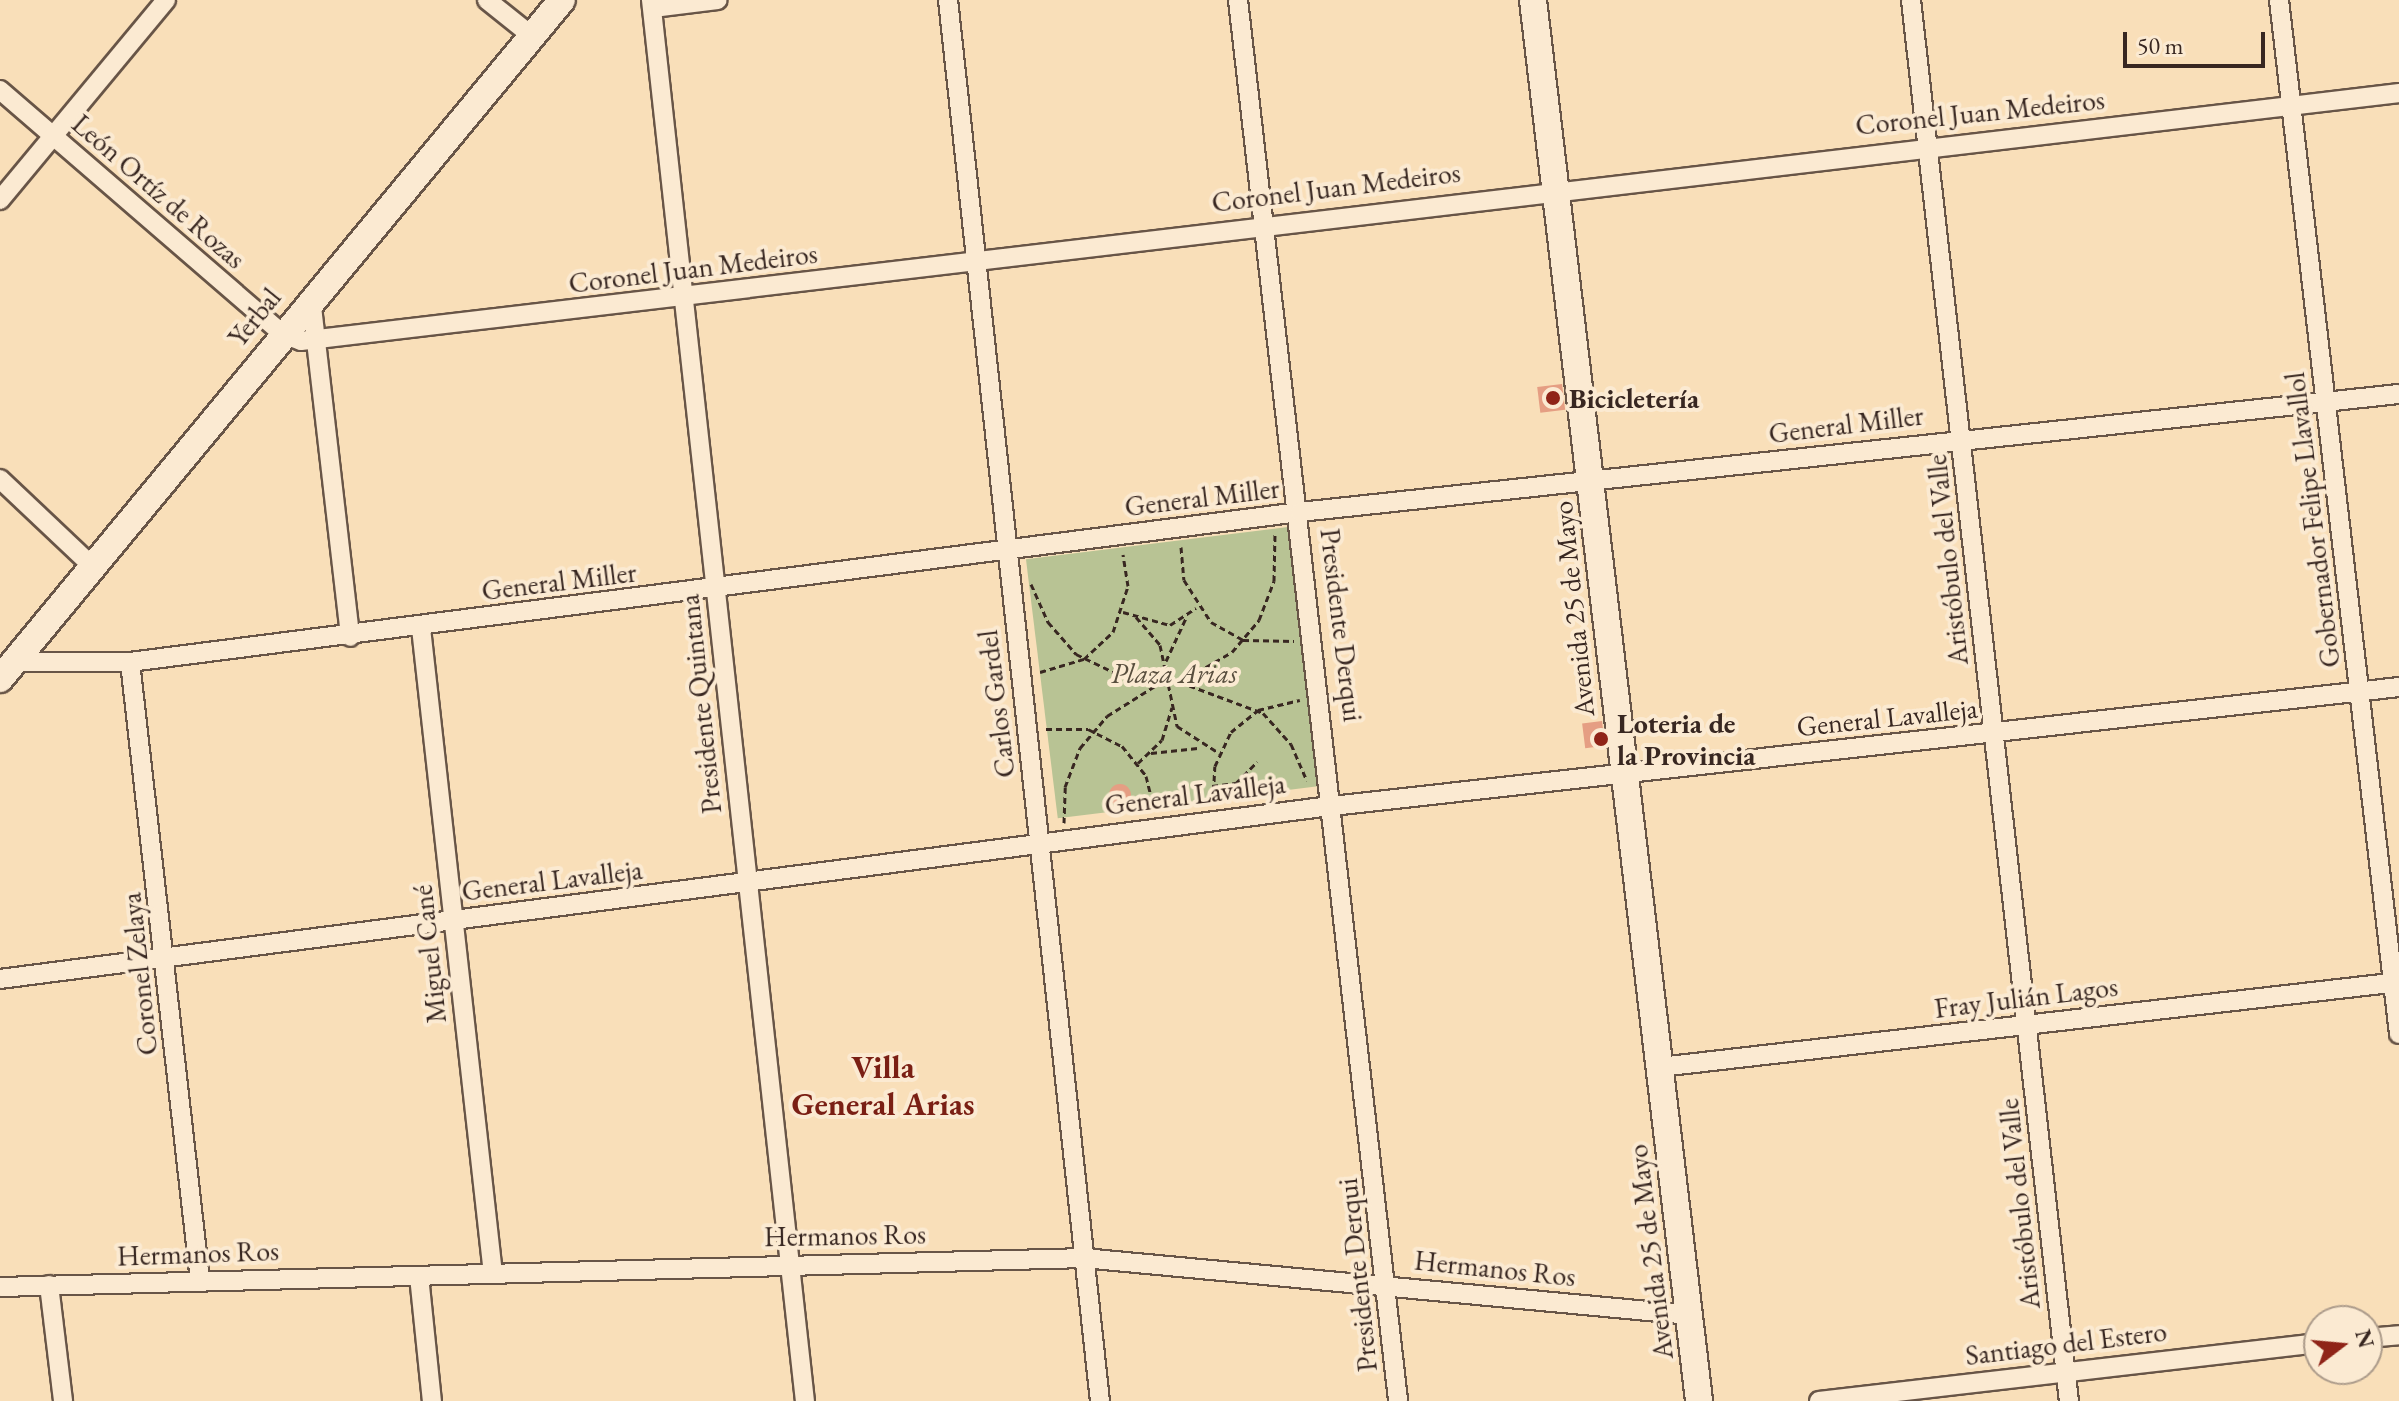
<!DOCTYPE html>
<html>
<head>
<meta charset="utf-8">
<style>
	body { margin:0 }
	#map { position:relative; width:2399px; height:1401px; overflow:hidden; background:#f9dfb9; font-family:"EB Garamond",serif }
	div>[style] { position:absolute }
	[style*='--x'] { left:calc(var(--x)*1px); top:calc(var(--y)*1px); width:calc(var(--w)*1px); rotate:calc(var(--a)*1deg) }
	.green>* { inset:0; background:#b8c394; transform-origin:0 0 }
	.building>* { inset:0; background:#e59e83; transform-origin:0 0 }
	.round { border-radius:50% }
	.path>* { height:3px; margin-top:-1.5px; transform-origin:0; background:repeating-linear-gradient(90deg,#382721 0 6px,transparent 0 10px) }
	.roads { filter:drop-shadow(2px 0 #685547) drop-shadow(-2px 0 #685547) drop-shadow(0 2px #685547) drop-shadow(0 -2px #685547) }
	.street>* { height:18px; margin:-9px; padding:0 9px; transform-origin:9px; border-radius:9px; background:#fbead2 }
	.secondary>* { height:26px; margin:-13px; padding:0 13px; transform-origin:13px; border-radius:13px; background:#fbead2 }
	.dots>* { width:22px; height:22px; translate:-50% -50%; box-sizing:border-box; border:4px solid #fbead2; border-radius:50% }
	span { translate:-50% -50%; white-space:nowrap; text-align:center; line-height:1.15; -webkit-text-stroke:8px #fbead2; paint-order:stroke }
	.street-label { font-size:28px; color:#382721 }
	.poi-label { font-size:28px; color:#382721; font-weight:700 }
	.left { translate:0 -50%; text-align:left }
	.park-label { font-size:28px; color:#584e3e; font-style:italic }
	.quarter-label { font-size:32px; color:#7a1f14; font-weight:700 }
	.north { position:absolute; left:2303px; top:1305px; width:80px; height:80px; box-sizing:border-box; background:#fbead2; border:2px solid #ad9c8b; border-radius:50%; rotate:74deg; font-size:22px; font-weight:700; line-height:32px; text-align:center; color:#382721 }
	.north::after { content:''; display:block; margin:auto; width:28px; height:36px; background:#8f2418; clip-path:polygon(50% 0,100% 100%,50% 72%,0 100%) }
	.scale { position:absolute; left:2123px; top:32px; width:142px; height:36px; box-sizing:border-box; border:4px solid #382721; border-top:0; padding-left:10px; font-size:24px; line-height:28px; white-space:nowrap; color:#382721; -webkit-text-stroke:6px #fbead2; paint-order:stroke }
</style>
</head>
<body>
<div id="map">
	<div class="green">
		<div style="left:1288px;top:527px;width:261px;height:264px;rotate:83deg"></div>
	</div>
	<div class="building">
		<div style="left:1562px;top:384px;width:26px;height:25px;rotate:83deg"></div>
		<div style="left:1602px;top:721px;width:25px;height:20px;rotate:83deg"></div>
		<div class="round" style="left:1109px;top:784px;width:22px;height:22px"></div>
	</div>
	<div class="path">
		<div style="--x:1181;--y:547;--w:33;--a:85"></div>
		<div style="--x:1184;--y:580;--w:50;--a:57.3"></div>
		<div style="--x:1211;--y:622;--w:37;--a:29"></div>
		<div style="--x:1243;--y:640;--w:51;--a:1.1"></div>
		<div style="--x:1031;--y:584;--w:42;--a:65.9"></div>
		<div style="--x:1048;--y:622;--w:43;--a:48.8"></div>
		<div style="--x:1076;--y:654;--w:62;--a:25.7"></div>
		<div style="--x:1132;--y:681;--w:48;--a:1.2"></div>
		<div style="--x:1180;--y:682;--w:60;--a:-30"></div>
		<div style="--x:1232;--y:652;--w:42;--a:-49.8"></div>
		<div style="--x:1259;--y:620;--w:42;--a:-69"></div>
		<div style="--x:1274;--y:581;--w:49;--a:-88.8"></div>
		<div style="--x:1123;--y:612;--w:49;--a:15.5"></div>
		<div style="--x:1170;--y:625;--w:31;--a:-33"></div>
		<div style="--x:1136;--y:617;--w:37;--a:49"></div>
		<div style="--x:1160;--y:645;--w:83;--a:78.1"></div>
		<div style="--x:1177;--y:726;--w:50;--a:32.7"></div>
		<div style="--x:1166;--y:661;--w:47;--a:-65.1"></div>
		<div style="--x:1040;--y:672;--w:46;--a:-16.5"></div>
		<div style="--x:1084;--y:659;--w:40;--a:-43"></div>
		<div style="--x:1113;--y:632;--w:48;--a:-71.9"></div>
		<div style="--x:1128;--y:586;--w:32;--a:-99"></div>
		<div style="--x:1180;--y:682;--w:89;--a:20.5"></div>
		<div style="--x:1263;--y:713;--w:42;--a:47.9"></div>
		<div style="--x:1291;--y:744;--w:40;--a:66.6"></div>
		<div style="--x:1046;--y:729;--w:42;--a:0"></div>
		<div style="--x:1088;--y:729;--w:38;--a:27"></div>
		<div style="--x:1122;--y:746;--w:38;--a:51"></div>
		<div style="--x:1146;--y:776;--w:37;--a:76"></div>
		<div style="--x:1151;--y:753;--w:47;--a:-6.1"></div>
		<div style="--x:1138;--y:763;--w:33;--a:-44"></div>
		<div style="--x:1162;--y:740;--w:34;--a:-73"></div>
		<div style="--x:1212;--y:786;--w:24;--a:-7"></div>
		<div style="--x:1236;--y:783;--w:30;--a:-45"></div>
		<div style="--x:1213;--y:801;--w:35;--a:-87"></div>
		<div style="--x:1215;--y:766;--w:38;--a:-65"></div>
		<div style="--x:1231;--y:732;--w:35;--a:-39"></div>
		<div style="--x:1258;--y:710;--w:43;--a:-13.4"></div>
		<div style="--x:1064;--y:823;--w:36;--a:-88"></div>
		<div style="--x:1065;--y:787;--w:42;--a:-69"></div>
		<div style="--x:1080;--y:748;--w:42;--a:-49.8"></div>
		<div style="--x:1107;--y:716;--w:57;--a:-32"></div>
	</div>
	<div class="roads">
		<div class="street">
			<div style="--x:487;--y:0;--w:58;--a:38.7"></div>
			<div style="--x:651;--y:0;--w:1409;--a:83.73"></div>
			<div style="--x:948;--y:0;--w:1409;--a:83.81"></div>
			<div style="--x:1238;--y:0;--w:1410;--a:83.48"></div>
			<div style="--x:1911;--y:0;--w:1410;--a:83.57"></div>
			<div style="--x:2279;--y:0;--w:1041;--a:83.38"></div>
			<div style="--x:653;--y:8;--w:65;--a:-7"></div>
			<div style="--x:0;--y:90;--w:374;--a:40.8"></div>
			<div style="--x:283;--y:334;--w:19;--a:21"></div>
			<div style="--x:301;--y:341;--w:2113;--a:-6.74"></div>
			<div style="--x:0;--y:200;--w:260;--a:-50.3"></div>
			<div style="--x:311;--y:298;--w:341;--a:83.4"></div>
			<div style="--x:0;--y:479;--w:125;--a:43.4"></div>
			<div style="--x:421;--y:628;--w:650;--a:83.64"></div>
			<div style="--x:14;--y:662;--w:116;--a:0"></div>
			<div style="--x:130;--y:662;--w:1180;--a:-7.31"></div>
			<div style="--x:1300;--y:512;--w:1105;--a:-6.13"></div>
			<div style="--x:130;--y:662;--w:622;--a:83.54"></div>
			<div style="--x:0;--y:979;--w:1325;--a:-7.41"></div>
			<div style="--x:1314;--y:808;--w:1092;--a:-6.36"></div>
			<div style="--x:1660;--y:1067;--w:744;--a:-6.56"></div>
			<div style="--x:419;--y:1276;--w:126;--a:84.1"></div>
			<div style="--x:49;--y:1285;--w:117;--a:83.1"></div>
			<div style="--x:0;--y:1287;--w:1083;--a:-1.53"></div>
			<div style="--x:1083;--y:1258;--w:610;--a:5.36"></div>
			<div style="--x:2367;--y:1338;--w:32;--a:-5"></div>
			<div style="--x:1819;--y:1401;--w:503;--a:-6.62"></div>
		</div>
		<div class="secondary">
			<div style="--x:1533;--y:0;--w:1411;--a:83.24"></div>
			<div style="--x:0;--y:679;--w:881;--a:-50.39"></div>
		</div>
	</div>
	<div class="dots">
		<div style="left:1553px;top:398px;background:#8f2418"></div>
		<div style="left:1601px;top:739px;background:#8f2418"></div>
	</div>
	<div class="street-label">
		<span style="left:1980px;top:112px;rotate:-6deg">Coronel Juan Medeiros</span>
		<span style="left:1336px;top:187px;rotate:-7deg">Coronel Juan Medeiros</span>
		<span style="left:159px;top:191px;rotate:41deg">León Ortíz de Rozas</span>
		<span style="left:693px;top:268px;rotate:-7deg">Coronel Juan Medeiros</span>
		<span style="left:254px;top:317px;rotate:-51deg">Yerbal</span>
		<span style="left:1846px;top:424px;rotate:-7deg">General Miller</span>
		<span style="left:1202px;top:497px;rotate:-7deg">General Miller</span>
		<span style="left:2312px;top:520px;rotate:-97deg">Gobernador Felipe Llavallol</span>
		<span style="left:1947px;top:560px;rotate:-96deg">Aristóbulo del Valle</span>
		<span style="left:559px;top:581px;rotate:-7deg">General Miller</span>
		<span style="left:1573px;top:609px;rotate:-96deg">Avenida 25 de Mayo</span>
		<span style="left:1342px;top:625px;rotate:83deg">Presidente Derqui</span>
		<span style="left:700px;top:704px;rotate:-96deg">Presidente Quintana</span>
		<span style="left:996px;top:704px;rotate:-97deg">Carlos Gardel</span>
		<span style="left:1887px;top:717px;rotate:-6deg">General Lavalleja</span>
		<span style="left:1195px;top:794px;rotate:-7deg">General Lavalleja</span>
		<span style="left:552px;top:880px;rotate:-7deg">General Lavalleja</span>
		<span style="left:429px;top:954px;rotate:-96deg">Miguel Cané</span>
		<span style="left:139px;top:974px;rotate:-96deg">Coronel Zelaya</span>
		<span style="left:2026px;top:997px;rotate:-7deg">Fray Julián Lagos</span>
		<span style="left:2019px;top:1204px;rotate:-96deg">Aristóbulo del Valle</span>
		<span style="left:845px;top:1235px;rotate:-1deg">Hermanos Ros</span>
		<span style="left:1650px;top:1252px;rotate:-97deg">Avenida 25 de Mayo</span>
		<span style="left:198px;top:1253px;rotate:-2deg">Hermanos Ros</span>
		<span style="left:1495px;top:1268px;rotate:6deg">Hermanos Ros</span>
		<span style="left:1357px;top:1275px;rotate:-96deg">Presidente Derqui</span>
		<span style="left:2066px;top:1343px;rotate:-7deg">Santiago del Estero</span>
	</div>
	<div class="poi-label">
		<span class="left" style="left:1569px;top:398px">Bicicletería</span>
		<span class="left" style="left:1617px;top:739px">Loteria de<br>la Provincia</span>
	</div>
	<div class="park-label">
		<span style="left:1174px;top:673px">Plaza Arias</span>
	</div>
	<div class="quarter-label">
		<span style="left:883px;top:1086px">Villa<br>General Arias</span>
	</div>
	<div class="north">N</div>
	<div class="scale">50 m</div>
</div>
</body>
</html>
